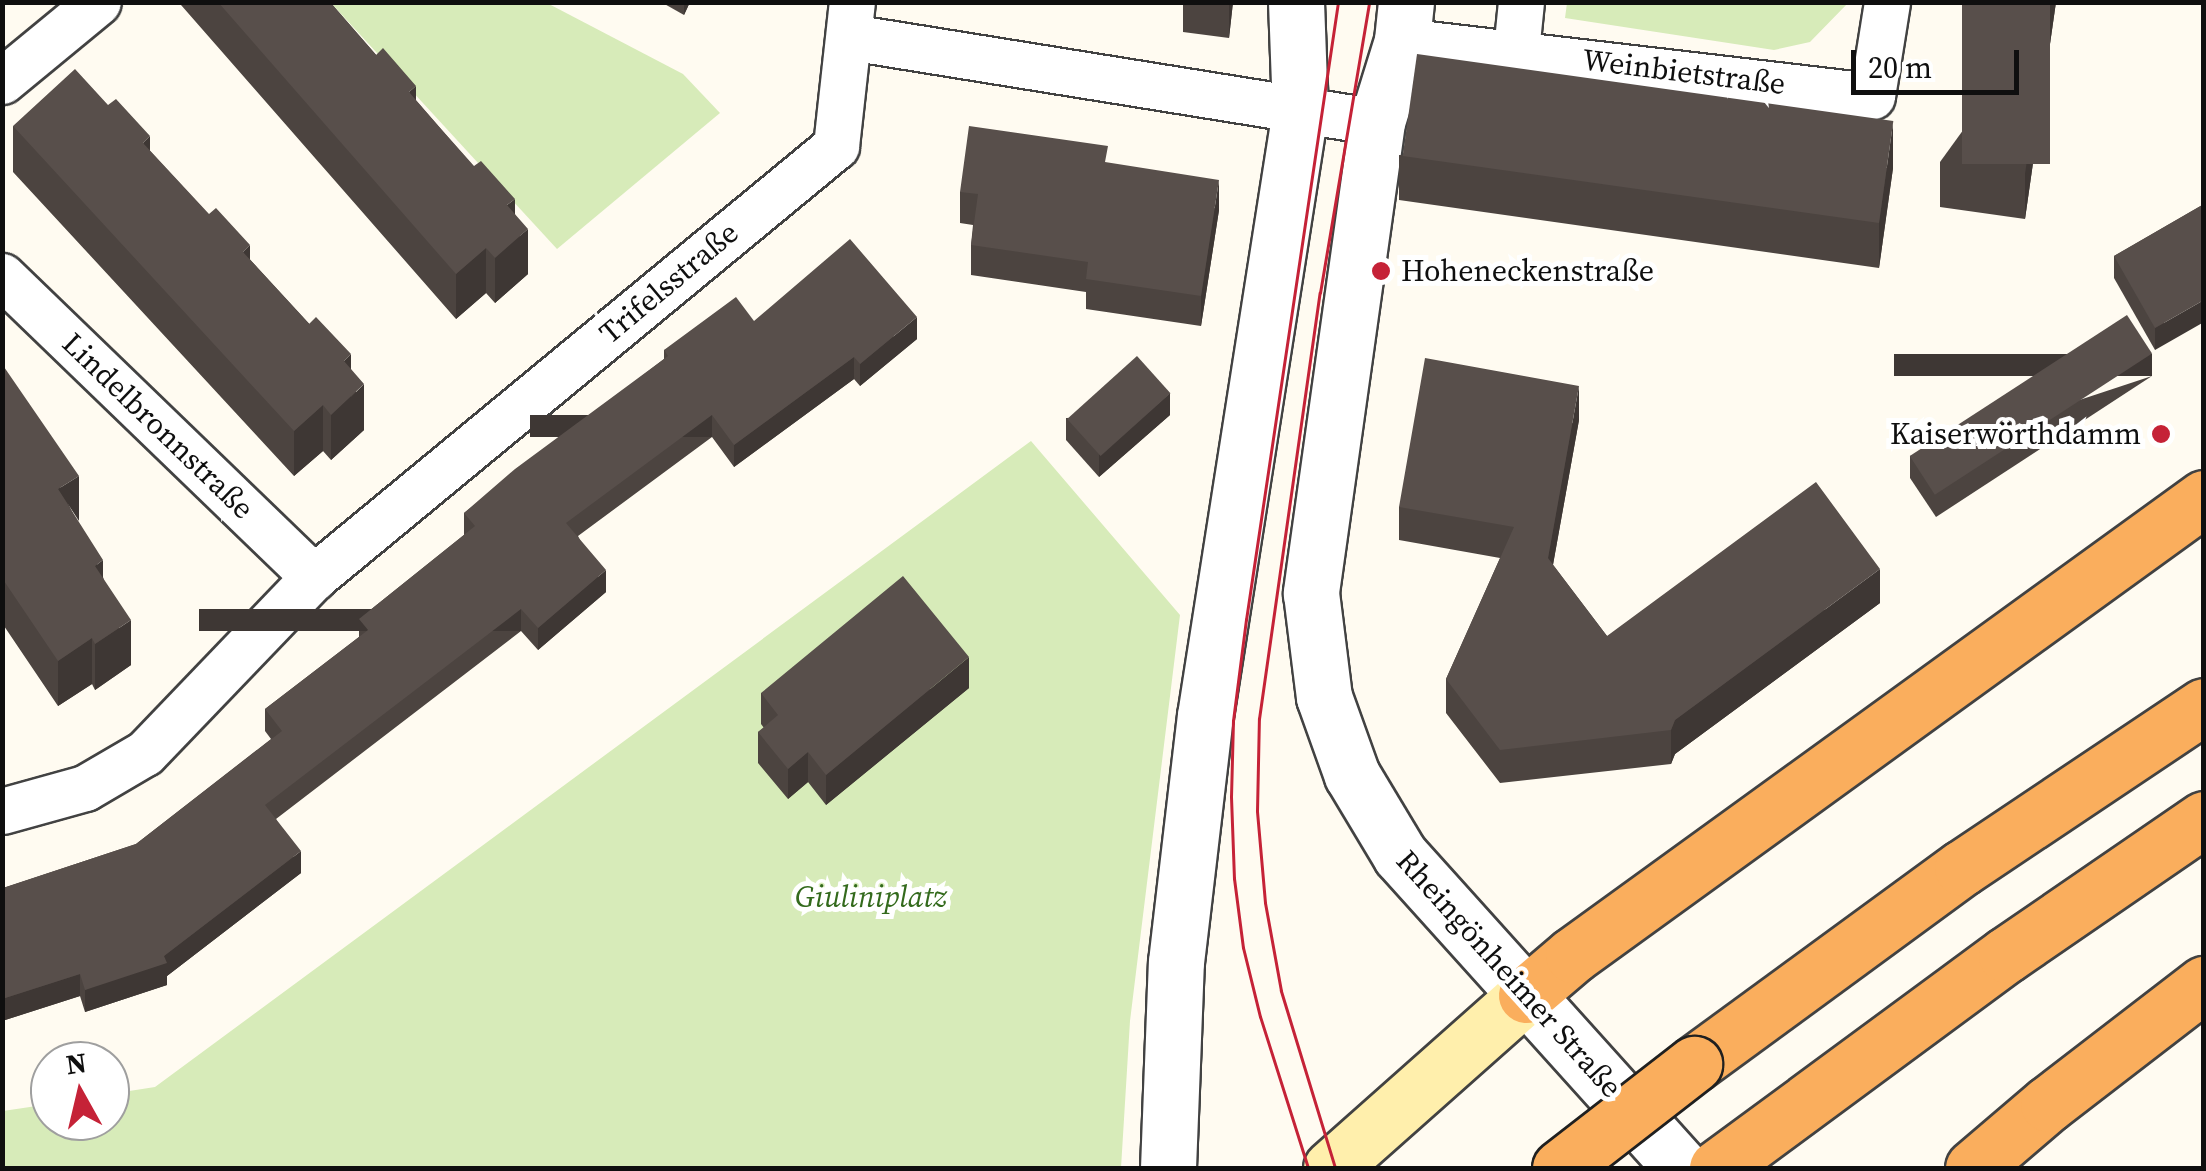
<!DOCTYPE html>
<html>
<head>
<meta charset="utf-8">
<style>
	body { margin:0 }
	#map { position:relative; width:2206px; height:1171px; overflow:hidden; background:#fffbf1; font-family:"Source Serif 4",serif }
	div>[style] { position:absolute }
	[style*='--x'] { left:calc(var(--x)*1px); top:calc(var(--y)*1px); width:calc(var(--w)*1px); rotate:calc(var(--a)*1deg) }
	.green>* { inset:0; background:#d7ebb9 }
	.roads { filter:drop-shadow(2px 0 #424242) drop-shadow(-2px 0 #424242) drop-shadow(0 2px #424242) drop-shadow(0 -2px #424242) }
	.minor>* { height:45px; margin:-22.5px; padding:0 22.5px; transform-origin:22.5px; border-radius:22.5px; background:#fff }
	.tertiary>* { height:55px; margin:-27.5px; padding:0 27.5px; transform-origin:27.5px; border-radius:27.5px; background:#fff }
	.secondary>* { height:55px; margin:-27.5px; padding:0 27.5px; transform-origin:27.5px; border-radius:27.5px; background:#ffefac }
	.trunk>* { height:55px; margin:-27.5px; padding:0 27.5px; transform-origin:27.5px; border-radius:27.5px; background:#faae5d }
	.tram>* { height:2.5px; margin:-1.25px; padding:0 1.25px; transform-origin:1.25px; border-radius:1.25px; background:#c52237 }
	.bridges { filter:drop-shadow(2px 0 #202020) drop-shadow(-2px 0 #202020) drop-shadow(0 2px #202020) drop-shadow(0 -2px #202020) }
	.trunk-bridge>* { height:55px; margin:-27.5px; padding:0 27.5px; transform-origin:27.5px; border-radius:27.5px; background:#faae5d }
	.wall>* { inset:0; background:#4c4440 }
	.shaded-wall>* { inset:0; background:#3e3734; transform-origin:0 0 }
	.building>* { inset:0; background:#584f4b; transform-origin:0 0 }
	.dots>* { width:28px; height:28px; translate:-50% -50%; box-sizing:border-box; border:5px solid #fff; border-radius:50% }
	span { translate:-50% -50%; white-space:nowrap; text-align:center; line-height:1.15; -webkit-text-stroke:10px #fff; paint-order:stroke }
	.street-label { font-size:30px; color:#0f0f0f }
	.poi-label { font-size:30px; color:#0f0f0f }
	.left { translate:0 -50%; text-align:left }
	.right { translate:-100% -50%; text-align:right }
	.park-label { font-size:30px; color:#336a1c; font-style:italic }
	.frame { position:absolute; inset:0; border:5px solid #0f0f0f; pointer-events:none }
	.north { position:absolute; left:30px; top:1041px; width:100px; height:100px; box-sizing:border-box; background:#fff; border:2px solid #9f9f9f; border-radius:50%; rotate:352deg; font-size:28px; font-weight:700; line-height:40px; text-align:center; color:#0f0f0f }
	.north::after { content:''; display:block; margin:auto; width:35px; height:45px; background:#c52237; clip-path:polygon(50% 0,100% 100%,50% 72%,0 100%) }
	.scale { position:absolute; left:1851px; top:50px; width:168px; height:45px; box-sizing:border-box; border:5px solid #0f0f0f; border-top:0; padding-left:12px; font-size:30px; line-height:35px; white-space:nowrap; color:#0f0f0f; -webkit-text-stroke:8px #fff; paint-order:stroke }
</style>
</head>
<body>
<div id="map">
	<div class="green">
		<div style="clip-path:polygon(331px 3px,547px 3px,683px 74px,720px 113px,557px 249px)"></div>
		<div style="clip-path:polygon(1567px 3px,1567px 2px,1848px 3px,1810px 42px,1774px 50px,1565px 18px)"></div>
		<div style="clip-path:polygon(1031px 441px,1180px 615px,1130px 1021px,1121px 1168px,3px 1168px,3px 1111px,50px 1104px,50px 1121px,110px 1121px,110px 1094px,155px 1087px)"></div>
	</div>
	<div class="roads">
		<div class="minor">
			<div style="--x:850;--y:37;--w:534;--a:9.16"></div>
			<div style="--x:1402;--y:41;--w:473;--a:6.7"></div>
			<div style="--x:1872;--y:96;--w:95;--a:-80.9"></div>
			<div style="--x:1516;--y:51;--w:49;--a:-84.2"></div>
			<div style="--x:2;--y:81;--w:124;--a:-39.5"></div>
			<div style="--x:2;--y:276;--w:434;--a:44"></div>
			<div style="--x:2;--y:811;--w:86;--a:-15.5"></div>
			<div style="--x:85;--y:788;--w:69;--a:-30.3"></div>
			<div style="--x:145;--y:753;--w:244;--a:-46.2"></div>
			<div style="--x:314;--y:577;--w:677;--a:-39.55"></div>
			<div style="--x:836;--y:146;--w:145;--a:-83.7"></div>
		</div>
		<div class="tertiary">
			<div style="--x:1406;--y:2;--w:39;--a:96"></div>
			<div style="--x:1402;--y:41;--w:85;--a:107.2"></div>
			<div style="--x:1377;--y:122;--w:476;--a:98"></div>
			<div style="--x:1311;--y:593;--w:105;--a:82.9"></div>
			<div style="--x:1324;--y:697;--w:83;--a:70.3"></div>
			<div style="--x:1352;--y:775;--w:93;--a:59"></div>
			<div style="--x:1400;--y:855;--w:421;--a:48"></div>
			<div style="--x:1168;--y:1168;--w:206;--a:-87.8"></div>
			<div style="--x:1176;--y:962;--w:248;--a:-83.3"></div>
			<div style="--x:1205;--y:716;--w:612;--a:-81.08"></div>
			<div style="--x:1300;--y:111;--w:109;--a:-92.1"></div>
		</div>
		<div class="secondary">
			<div style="--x:1331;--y:1168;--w:261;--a:-41.6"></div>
		</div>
		<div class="trunk">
			<div style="--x:1526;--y:995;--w:62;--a:-40.4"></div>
			<div style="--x:1573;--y:955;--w:779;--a:-35.91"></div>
			<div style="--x:1694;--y:1064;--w:332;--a:-36.2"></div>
			<div style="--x:1962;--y:868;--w:291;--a:-33.8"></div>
			<div style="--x:1717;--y:1168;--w:359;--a:-36.4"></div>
			<div style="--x:2006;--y:955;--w:240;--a:-34.5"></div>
			<div style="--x:1973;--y:1168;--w:99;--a:-40.5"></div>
			<div style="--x:2048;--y:1104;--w:197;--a:-37.6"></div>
		</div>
	</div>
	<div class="tram">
		<div style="--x:1308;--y:1168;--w:158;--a:-107.6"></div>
		<div style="--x:1260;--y:1017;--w:71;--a:-103.8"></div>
		<div style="--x:1243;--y:948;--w:70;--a:-97.4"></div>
		<div style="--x:1234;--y:879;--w:82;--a:-92.1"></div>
		<div style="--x:1231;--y:797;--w:76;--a:-88.5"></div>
		<div style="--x:1233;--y:721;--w:102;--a:-82.7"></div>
		<div style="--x:1246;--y:620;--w:625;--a:-81.53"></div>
		<div style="--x:1335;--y:1168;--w:185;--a:-107"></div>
		<div style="--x:1281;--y:991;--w:89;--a:-100.3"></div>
		<div style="--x:1265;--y:903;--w:92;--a:-95"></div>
		<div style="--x:1257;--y:811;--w:92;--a:-88.8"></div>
		<div style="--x:1259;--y:719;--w:430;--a:-81.9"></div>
		<div style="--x:1320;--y:293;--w:295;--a:-80.4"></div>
	</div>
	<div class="bridges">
		<div class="trunk-bridge">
			<div style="--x:1560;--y:1168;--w:170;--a:-37.8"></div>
		</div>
	</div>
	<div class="wall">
		<div style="clip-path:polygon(181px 2px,330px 2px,515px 214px,528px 274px,495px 303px,486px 293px,456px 319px,181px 5px)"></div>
		<div style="clip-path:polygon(661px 2px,690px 2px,684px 15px)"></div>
		<div style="clip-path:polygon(1183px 2px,1233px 2px,1229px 38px,1183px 32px)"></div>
		<div style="clip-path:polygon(2056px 2px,2025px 219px,1940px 207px,1940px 162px)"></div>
		<div style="clip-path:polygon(13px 126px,150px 151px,351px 369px,364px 430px,331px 460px,323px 451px,294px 476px,13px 172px)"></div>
		<div style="clip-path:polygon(1399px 155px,1893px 168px,1879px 268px,1399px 200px)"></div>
		<div style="clip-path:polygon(1108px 163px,1219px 210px,1201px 326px,1086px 309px,1086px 292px,971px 275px,971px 245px,973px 225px,960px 223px,960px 192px)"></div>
		<div style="clip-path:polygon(2204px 204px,2155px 350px,2114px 278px,2114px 256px)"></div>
		<div style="clip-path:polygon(754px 321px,917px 339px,860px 386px,854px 379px,734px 467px,712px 437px,578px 536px,606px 592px,538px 650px,521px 631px,276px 819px,301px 873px,167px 976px,167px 985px,85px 1012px,80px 996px,2px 1021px,2px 887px,6px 887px,136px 844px,271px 739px,265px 731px,265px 709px,359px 637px,359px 619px,464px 535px,464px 513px,664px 359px,664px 350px)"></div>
		<div style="clip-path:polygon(2px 364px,103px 577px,131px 665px,95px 690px,92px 684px,58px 706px,2px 623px)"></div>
		<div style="clip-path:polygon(2152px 376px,1936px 517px,1910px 478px,1910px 456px)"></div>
		<div style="clip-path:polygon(1170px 415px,1099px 477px,1066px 440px,1066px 418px)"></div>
		<div style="clip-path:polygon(1579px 420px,1553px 565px,1607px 636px,1880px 603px,1675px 754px,1671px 764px,1500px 783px,1446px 713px,1446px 679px,1500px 558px,1399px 540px,1399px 507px)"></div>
		<div style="clip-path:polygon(969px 688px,826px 805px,808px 782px,788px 799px,758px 763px,758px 732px,764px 728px,761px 724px,761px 693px)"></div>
	</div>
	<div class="shaded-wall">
		<div style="clip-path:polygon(684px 2px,690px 2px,684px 15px)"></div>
		<div style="clip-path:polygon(1229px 2px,1233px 2px,1229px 38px)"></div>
		<div style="clip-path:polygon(2050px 2px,2056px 2px,2025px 219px,2025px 174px)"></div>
		<div style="clip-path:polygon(416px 86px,416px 131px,409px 92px)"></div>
		<div style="clip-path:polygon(1893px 123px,1893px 168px,1879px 268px,1879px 223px)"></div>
		<div style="clip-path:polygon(150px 136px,150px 182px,143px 143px)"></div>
		<div style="clip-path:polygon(1219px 180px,1219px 210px,1201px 326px,1201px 296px)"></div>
		<div style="clip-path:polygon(515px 199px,515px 240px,528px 229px,528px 274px,495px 303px,495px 258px,507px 205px)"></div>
		<div style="clip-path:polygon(250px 245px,250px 291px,243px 252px)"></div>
		<div style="clip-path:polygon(486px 248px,486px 293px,456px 319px,456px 274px)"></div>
		<div style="clip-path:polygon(2204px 300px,2204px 322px,2155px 350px,2155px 328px)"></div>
		<div style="clip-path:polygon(917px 317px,917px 339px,860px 386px,860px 364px)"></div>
		<div style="clip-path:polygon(351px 354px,351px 397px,364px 384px,364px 430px,331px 460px,331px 415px,344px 361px)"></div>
		<div style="left:2152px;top:354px;width:22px;height:258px;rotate:90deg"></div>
		<div style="clip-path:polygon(854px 357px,854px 379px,734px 467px,734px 445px)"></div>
		<div style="clip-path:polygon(1579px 386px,1579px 420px,1548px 592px,1548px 558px)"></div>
		<div style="clip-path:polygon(1170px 393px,1170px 415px,1099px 477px,1099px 455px)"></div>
		<div style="clip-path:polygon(323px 405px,323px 451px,294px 476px,294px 431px)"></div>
		<div style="left:712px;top:415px;width:22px;height:182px;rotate:90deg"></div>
		<div style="clip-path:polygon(79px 476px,79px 521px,58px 489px)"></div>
		<div style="clip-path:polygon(103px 560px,103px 605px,95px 566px)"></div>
		<div style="clip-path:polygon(1880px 569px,1880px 603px,1675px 754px,1671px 764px,1671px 730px,1675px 720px)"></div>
		<div style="clip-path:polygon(606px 570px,606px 592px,538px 650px,538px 628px)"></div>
		<div style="left:521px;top:609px;width:22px;height:322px;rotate:90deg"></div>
		<div style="clip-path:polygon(131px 620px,131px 665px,95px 690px,95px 644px)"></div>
		<div style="clip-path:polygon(92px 638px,92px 684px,58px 706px,58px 661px)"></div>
		<div style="clip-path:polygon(969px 657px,969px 688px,826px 805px,826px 775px)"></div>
		<div style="clip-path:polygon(808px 752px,808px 782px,788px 799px,788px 769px)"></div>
		<div style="clip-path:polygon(301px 851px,301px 873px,167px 976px,167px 985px,85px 1012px,85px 990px,164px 956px)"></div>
		<div style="clip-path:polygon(80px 974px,80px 996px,2px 1021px,2px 999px)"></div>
	</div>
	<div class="building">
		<div style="clip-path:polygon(218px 2px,330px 2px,376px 55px,383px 48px,416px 86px,409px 92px,442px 130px,474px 166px,481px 161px,515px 199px,507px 205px,528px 229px,495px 258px,486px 248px,456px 274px)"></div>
		<div style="left:1962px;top:2px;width:88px;height:162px"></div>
		<div style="left:1417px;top:54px;width:481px;height:103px;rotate:8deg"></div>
		<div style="clip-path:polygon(75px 69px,108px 105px,116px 99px,150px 136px,143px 143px,209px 214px,216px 208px,250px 245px,243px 252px,309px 324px,316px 317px,351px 354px,344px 361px,364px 384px,331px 415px,323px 405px,294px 431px,13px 126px)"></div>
		<div style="clip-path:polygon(969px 126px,1108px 146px,1105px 162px,1219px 180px,1201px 296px,1086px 279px,1088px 262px,971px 245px,978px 194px,960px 192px)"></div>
		<div style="clip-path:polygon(2204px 204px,2204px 300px,2155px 328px,2114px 256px)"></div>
		<div style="clip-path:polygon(850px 239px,917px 317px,860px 364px,854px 357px,734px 445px,712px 415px,566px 523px,606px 570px,538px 628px,521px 609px,265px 805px,301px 851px,164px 956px,167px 963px,85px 990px,80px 974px,2px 999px,2px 887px,6px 887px,136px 844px,282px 731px,265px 709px,368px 630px,359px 619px,475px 526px,464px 513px,515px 469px,668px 356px,664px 350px,736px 297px,754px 321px)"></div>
		<div style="left:2127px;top:315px;width:46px;height:259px;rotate:57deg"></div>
		<div style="left:1137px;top:356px;width:50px;height:94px;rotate:48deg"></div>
		<div style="clip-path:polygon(1425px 358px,1579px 386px,1548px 558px,1607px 636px,1816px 482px,1880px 569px,1675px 720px,1671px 730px,1500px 750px,1446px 679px,1514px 527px,1399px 507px)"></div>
		<div style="clip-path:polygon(2px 364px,79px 476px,58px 489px,103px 560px,95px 566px,131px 620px,95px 644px,92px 638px,58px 661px,2px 578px)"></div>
		<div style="clip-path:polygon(903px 576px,969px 657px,826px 775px,808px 752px,788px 769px,758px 732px,778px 715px,761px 693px)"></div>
	</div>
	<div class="dots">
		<div style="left:1381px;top:271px;background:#c52237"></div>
		<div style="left:2161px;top:434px;background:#c52237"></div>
	</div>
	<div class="street-label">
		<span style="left:1684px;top:72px;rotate:7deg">Weinbietstraße</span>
		<span style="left:669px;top:283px;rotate:-40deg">Trifelsstraße</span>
		<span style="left:158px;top:426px;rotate:44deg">Lindelbronnstraße</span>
		<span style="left:1509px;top:974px;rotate:48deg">Rheingönheimer Straße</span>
	</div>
	<div class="poi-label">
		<span class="left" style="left:1401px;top:271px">Hoheneckenstraße</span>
		<span class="right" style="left:2141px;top:434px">Kaiserwörthdamm</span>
	</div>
	<div class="park-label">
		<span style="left:871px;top:897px">Giuliniplatz</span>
	</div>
	<div class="frame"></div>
	<div class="north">N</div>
	<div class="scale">20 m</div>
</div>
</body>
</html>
